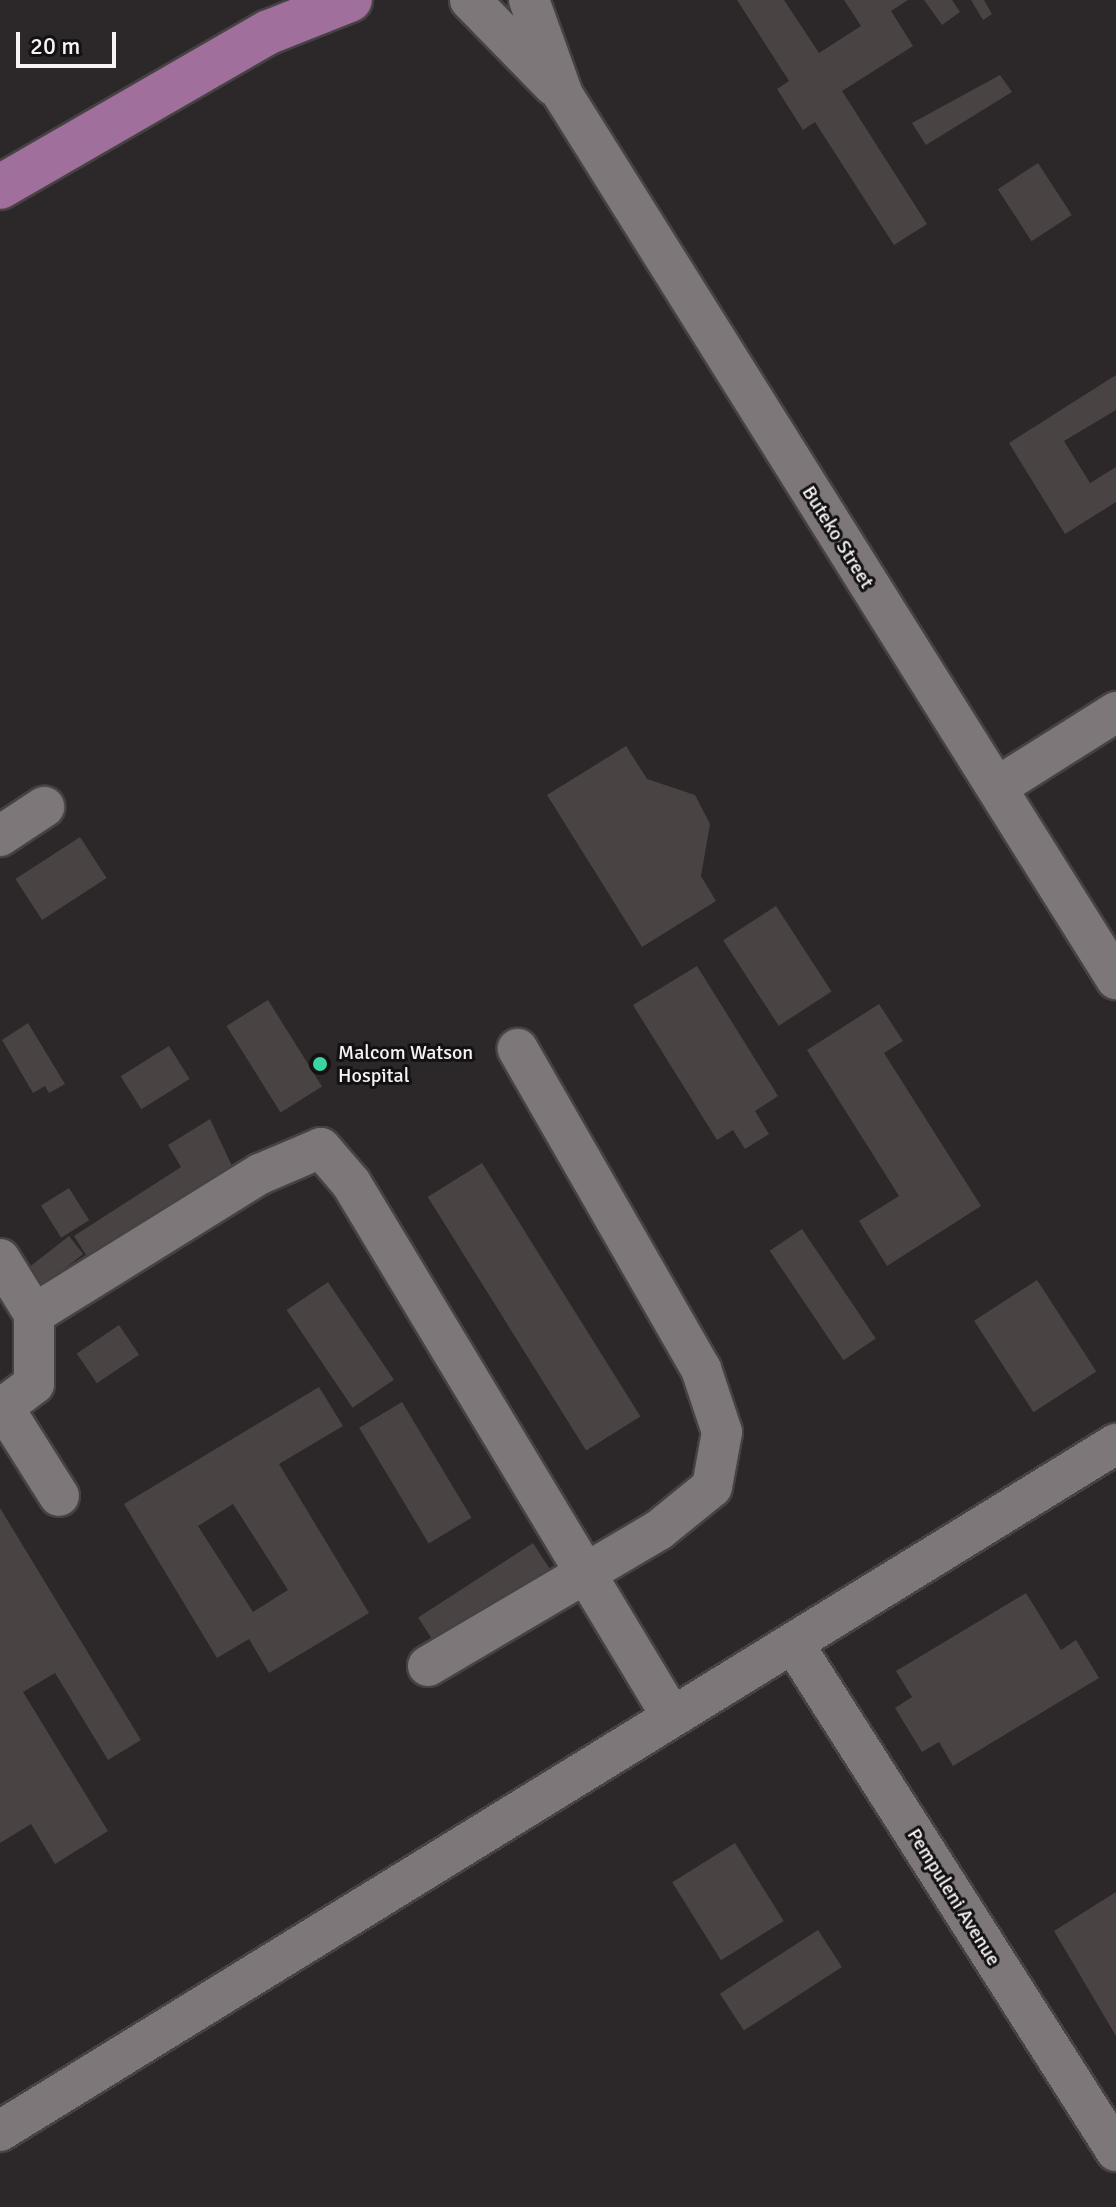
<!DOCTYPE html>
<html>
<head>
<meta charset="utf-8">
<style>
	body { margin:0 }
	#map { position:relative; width:1116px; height:2207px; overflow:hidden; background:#2c2728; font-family:Signika,sans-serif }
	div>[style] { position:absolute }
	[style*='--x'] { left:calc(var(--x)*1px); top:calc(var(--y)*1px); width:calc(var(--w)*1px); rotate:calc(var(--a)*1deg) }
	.building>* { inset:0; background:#494443; transform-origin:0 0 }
	.roads { filter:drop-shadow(2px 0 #464243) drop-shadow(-2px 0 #464243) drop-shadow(0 2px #464243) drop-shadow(0 -2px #464243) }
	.minor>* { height:40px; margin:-20px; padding:0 20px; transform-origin:20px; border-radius:20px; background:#7d7779 }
	.major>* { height:44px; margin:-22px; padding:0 22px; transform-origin:22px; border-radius:22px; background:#a16f9c }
	.dots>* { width:22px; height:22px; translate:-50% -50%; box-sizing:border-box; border:4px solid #131111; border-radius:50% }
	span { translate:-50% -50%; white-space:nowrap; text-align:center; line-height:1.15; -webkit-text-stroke:6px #131111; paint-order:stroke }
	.street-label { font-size:20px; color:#f6f3f3 }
	.poi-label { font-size:20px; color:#f6f3f3 }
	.left { translate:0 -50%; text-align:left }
	.scale { position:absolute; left:16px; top:32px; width:100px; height:36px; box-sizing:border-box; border:4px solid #f6f3f3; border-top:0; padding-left:10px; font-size:24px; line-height:28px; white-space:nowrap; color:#f6f3f3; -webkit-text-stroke:6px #131111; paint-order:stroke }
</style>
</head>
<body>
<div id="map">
	<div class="building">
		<div style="clip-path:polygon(737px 0,784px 0,819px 53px,861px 26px,844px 0,908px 0,891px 11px,913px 46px,842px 91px,927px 224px,894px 245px,815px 122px,803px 130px,777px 89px,789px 81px)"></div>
		<div style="clip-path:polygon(924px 0,952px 0,960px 12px,942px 25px)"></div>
		<div style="clip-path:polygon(971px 0,984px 0,992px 14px,983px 20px)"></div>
		<div style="clip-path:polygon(1000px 75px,1012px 92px,926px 145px,912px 123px)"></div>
		<div style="left:1038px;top:163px;width:62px;height:48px;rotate:57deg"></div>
		<div style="clip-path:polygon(1116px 375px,1116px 410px,1064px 441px,1090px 483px,1116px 467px,1116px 502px,1065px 534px,1009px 443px)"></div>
		<div style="clip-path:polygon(626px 746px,647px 779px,695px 795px,710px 824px,701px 876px,716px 901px,642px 947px,547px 795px)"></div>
		<div style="left:80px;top:837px;width:49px;height:77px;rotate:57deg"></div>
		<div style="left:776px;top:906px;width:102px;height:63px;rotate:57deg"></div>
		<div style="clip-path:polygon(697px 966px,778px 1096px,755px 1111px,769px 1134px,745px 1149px,733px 1130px,717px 1140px,633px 1005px)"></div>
		<div style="left:268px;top:1000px;width:102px;height:49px;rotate:58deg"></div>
		<div style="clip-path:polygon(879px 1004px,903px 1041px,884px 1053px,981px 1206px,887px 1266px,859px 1221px,899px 1196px,807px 1050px)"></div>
		<div style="clip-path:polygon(28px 1023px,65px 1084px,49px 1093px,45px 1086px,33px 1093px,2px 1040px)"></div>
		<div style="left:169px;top:1046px;width:39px;height:57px;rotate:58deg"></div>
		<div style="clip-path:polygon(210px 1119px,232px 1166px,88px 1258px,74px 1236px,181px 1167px,168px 1145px)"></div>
		<div style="left:482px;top:1163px;width:299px;height:64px;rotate:58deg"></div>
		<div style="left:69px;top:1188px;width:38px;height:33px;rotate:58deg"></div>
		<div style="left:802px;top:1229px;width:132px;height:39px;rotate:56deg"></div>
		<div style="left:69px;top:1236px;width:23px;height:53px;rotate:52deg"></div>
		<div style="left:1037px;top:1280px;width:109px;height:75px;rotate:57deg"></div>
		<div style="left:328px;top:1282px;width:118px;height:50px;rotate:56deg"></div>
		<div style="left:119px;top:1325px;width:36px;height:51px;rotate:56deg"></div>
		<div style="clip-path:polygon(evenodd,319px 1387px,343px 1426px,279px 1464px,369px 1613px,269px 1673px,249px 1639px,217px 1658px,124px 1504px,319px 1387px,233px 1504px,288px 1590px,253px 1612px,198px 1526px,233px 1504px)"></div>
		<div style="left:402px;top:1402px;width:135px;height:50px;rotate:59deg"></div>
		<div style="clip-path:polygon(0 1508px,141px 1740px,108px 1760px,55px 1673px,23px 1692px,108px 1831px,55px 1864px,31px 1824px,0 1843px)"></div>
		<div style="left:533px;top:1543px;width:30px;height:137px;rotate:57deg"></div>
		<div style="clip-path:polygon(1026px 1593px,1061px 1650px,1076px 1640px,1099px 1678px,953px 1766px,939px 1742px,922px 1752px,895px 1708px,912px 1697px,896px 1671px)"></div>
		<div style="left:735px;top:1843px;width:92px;height:74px;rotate:58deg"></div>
		<div style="clip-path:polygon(1116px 1892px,1116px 2036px,1054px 1931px)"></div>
		<div style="left:818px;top:1930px;width:44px;height:117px;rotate:57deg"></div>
	</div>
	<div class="roads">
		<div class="minor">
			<div style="--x:470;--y:0;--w:120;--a:45.7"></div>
			<div style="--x:529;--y:0;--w:101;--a:70.3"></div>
			<div style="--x:563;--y:95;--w:1043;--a:57.97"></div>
			<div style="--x:997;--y:787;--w:141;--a:-32.2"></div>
			<div style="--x:0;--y:836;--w:53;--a:-33.4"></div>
			<div style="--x:0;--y:1259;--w:65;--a:58.3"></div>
			<div style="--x:34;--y:1314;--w:266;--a:-31.8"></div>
			<div style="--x:260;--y:1174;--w:66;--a:-23.1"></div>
			<div style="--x:321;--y:1148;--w:46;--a:49.4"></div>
			<div style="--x:351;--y:1183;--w:623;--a:58.99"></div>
			<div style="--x:34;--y:1314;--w:70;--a:90"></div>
			<div style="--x:34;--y:1384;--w:39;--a:143"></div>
			<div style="--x:3;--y:1407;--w:105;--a:57.8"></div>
			<div style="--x:793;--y:1643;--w:602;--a:57.55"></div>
			<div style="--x:428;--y:1666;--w:268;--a:-30.5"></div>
			<div style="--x:659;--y:1530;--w:68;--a:-39.1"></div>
			<div style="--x:712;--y:1487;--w:56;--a:-79.7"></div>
			<div style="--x:722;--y:1432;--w:66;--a:-108.4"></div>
			<div style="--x:701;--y:1369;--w:369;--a:-119.8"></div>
			<div style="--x:0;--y:2131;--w:1311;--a:-31.62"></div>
		</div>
		<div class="major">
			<div style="--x:0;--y:187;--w:310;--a:-30"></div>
			<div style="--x:269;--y:32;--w:87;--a:-21.6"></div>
		</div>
	</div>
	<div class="dots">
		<div style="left:320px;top:1064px;background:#3dd4a3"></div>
	</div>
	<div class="street-label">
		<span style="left:838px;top:537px;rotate:58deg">Buteko Street</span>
		<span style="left:954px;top:1897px;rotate:58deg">Pempuleni Avenue</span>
	</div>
	<div class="poi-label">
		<span class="left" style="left:338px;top:1064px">Malcom Watson<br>Hospital</span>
	</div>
	<div class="scale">20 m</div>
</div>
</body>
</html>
